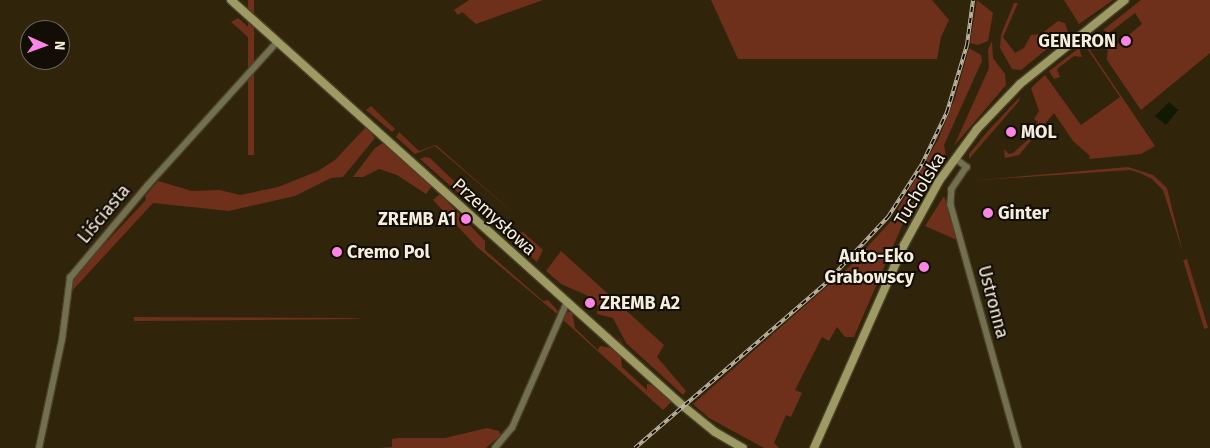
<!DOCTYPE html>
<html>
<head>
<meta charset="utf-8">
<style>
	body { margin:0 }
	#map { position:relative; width:1210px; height:448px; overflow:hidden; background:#30240b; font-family:"Fira Sans",sans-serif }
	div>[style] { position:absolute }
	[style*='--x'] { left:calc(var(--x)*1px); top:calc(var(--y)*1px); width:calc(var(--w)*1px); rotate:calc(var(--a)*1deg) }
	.green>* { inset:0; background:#6e301a; transform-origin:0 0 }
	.water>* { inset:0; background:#111903 }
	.roads { filter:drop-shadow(1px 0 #4c4029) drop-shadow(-1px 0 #4c4029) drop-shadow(0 1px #4c4029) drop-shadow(0 -1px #4c4029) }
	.street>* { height:5.5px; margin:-2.75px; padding:0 2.75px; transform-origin:2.75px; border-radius:2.75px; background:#72704f }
	.secondary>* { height:8px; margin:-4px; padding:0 4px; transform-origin:4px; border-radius:4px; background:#9d9a64 }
	.rail>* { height:4px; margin-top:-2px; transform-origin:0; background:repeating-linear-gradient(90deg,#130e05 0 5.5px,#beb5a3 0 11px); box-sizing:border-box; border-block:1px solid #beb5a3 }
	.dots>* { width:14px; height:14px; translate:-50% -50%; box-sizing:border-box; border:2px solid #130e05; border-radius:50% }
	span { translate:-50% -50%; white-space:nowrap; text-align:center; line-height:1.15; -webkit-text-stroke:4px #130e05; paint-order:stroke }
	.poi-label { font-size:18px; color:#f5edde; font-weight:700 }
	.right { translate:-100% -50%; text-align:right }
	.left { translate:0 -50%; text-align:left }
	.street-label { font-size:18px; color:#f5edde }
	.north { position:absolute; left:20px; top:20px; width:50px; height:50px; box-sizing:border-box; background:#130e05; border:1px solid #6d675c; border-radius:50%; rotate:92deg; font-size:14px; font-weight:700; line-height:20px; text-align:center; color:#f5edde }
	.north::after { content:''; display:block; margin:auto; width:18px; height:22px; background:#fb86e5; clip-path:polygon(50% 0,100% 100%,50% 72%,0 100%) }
</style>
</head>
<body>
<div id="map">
	<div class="green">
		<div style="left:248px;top:0;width:6px;height:155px"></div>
		<div style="clip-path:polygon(469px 0,543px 0,476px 24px,462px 12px,458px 15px,454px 10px)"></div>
		<div style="clip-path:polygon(711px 0,932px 0,949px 20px,941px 37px,937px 59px,738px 59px)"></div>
		<div style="clip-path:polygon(977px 0,993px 13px,988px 41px,978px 45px,970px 43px)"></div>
		<div style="clip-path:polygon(1064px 0,1113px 0,1079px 24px)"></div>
		<div style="clip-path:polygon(1141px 0,1210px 0,1210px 53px,1141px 110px,1107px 60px,1108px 46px,1114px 47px,1142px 24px,1135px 13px,1109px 33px,1103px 30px)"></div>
		<div style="clip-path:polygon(1014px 3px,1018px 3px,1003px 37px,1015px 53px,1024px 48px,1031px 35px,1041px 34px,1058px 21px,1065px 23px,1068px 32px,1021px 70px,1012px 69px,1000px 48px,1001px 35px)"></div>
		<div style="clip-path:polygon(247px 8px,247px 7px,358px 107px,354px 106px)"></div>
		<div style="clip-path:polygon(238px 18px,255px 33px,248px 42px,248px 37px,231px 22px)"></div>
		<div style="clip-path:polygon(1096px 35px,1088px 47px,1155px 146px,1141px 154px,1089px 159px,1090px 156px,1073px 141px,1054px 113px,1019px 155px,1005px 158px,1004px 149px,1009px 154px,1013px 153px,1032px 136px,1028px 133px,1038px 122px,1034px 119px,1039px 111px,1031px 88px,1045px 75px,1081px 125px,1120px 97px,1084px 44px)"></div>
		<div style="clip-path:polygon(992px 41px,993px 58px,1005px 74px,1006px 85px,954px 146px,989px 68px,988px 50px)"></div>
		<div style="clip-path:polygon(969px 48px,981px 55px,982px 61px,944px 145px,946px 155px,904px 221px,854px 337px,845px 337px,837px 327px,829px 341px,822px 337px,795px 390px,802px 393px,791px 417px,786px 415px,774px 443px,779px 448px,764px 448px,709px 418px,693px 404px,849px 267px,891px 221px,938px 140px,955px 98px)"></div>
		<div style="clip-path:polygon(1079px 48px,1082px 57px,1074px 56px,1057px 69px,1060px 77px,1054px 79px,1049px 71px)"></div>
		<div style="clip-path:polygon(1020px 97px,1019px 101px,969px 159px,969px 154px,987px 132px)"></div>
		<div style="clip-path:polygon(371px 106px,395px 129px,392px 132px,366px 110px)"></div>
		<div style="clip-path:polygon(366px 127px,375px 138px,343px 177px,331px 178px,295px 196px,229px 211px,153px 203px,70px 293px,68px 317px,70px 289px,77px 273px,146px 200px,145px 196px,158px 181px,192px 191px,220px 190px,240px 195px,278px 187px,318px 171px,335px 160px)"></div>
		<div style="clip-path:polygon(399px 132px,419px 151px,436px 145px,519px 218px,435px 146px,415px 154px,396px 137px)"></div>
		<div style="clip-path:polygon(383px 143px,432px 186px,426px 194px,397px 175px,379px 169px,363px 177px,353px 177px,375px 148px)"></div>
		<div style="clip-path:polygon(425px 157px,430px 158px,507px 232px,505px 234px,420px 159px)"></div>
		<div style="clip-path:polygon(1128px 167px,1153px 175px,1167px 188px,1183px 253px,1163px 190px,1152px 179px,1140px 173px,1130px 170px,968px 181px)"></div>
		<div style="clip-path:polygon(440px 194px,485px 241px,485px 250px,543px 301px,548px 300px,558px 311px,557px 314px,477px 247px,433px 200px)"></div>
		<div style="clip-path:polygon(944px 196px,951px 219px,959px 241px,925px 226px)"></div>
		<div style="clip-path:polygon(523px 232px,543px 250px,537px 262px,512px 240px,518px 233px)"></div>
		<div style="clip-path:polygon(561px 251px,664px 345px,657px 357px,686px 391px,683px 395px,626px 343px,613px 318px,597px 314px,598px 306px,586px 295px,561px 284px,546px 271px)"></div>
		<div style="left:1187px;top:259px;width:72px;height:4px;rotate:73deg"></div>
		<div style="clip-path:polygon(572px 311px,575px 328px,598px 350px,600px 346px,612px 348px,621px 356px,622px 367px,647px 390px,647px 384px,654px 385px,672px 401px,663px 410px,562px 319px,565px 313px)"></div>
		<div style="clip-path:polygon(134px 317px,350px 318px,364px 319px,134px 321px)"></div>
		<div style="clip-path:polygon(617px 334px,623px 345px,686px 402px,622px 346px)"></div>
		<div style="clip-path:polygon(487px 428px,499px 431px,501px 435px,486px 448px,379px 448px,392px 447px,392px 439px,398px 438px,445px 438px)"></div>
	</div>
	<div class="water">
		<div style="clip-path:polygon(1169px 102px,1178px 110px,1166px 125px,1155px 116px)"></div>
	</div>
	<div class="roads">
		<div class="street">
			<div style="--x:955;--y:158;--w:15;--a:37"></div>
			<div style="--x:967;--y:167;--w:27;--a:124"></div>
			<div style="--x:952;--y:189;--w:16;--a:94"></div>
			<div style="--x:951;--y:205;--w:252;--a:74.4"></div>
			<div style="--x:39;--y:448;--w:110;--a:-78"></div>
			<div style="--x:62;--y:340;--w:63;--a:-82.6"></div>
			<div style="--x:70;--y:278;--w:121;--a:-50"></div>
			<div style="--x:148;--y:185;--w:193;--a:-47.9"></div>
			<div style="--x:495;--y:448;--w:26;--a:-50"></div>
			<div style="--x:512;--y:428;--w:137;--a:-66.4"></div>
		</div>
		<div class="secondary">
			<div style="--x:231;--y:0;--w:608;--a:41.93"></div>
			<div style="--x:683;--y:406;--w:41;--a:39.1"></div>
			<div style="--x:715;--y:432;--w:32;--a:30"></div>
			<div style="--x:814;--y:448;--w:222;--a:-66.1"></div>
			<div style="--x:904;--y:245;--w:73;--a:-61.3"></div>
			<div style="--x:939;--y:181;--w:64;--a:-53.8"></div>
			<div style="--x:977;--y:129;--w:62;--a:-46.3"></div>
			<div style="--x:1020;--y:84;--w:134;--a:-38.7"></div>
		</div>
	</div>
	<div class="rail">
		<div style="--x:635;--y:448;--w:251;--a:-40.8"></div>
		<div style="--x:825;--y:284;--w:92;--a:-46.8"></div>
		<div style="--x:888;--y:217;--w:63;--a:-57.3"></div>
		<div style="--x:922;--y:164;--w:58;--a:-64.3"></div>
		<div style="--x:947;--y:112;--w:70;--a:-73.4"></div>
		<div style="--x:967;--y:45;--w:45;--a:-82.4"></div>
	</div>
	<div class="dots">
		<div style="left:1126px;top:41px;background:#fb86e5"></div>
		<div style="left:1011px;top:132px;background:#fb86e5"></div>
		<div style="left:988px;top:213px;background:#fb86e5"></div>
		<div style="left:466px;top:219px;background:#fb86e5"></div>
		<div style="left:337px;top:252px;background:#fb86e5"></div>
		<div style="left:924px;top:267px;background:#fb86e5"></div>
		<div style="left:590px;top:303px;background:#fb86e5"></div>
	</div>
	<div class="poi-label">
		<span class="right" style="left:1116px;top:41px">GENERON</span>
		<span class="left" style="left:1021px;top:132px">MOL</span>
		<span class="left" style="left:998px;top:213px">Ginter</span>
		<span class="right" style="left:456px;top:219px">ZREMB A1</span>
		<span class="left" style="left:347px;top:252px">Cremo Pol</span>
		<span class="right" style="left:914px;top:267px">Auto-Eko<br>Grabowscy</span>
		<span class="left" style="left:600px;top:303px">ZREMB A2</span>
	</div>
	<div class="street-label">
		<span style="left:920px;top:189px;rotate:-59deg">Tucholska</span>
		<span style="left:104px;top:214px;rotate:-50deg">Liściasta</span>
		<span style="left:494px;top:217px;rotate:42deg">Przemysłowa</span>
		<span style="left:993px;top:302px;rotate:75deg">Ustronna</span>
	</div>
	<div class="north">N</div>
</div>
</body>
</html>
